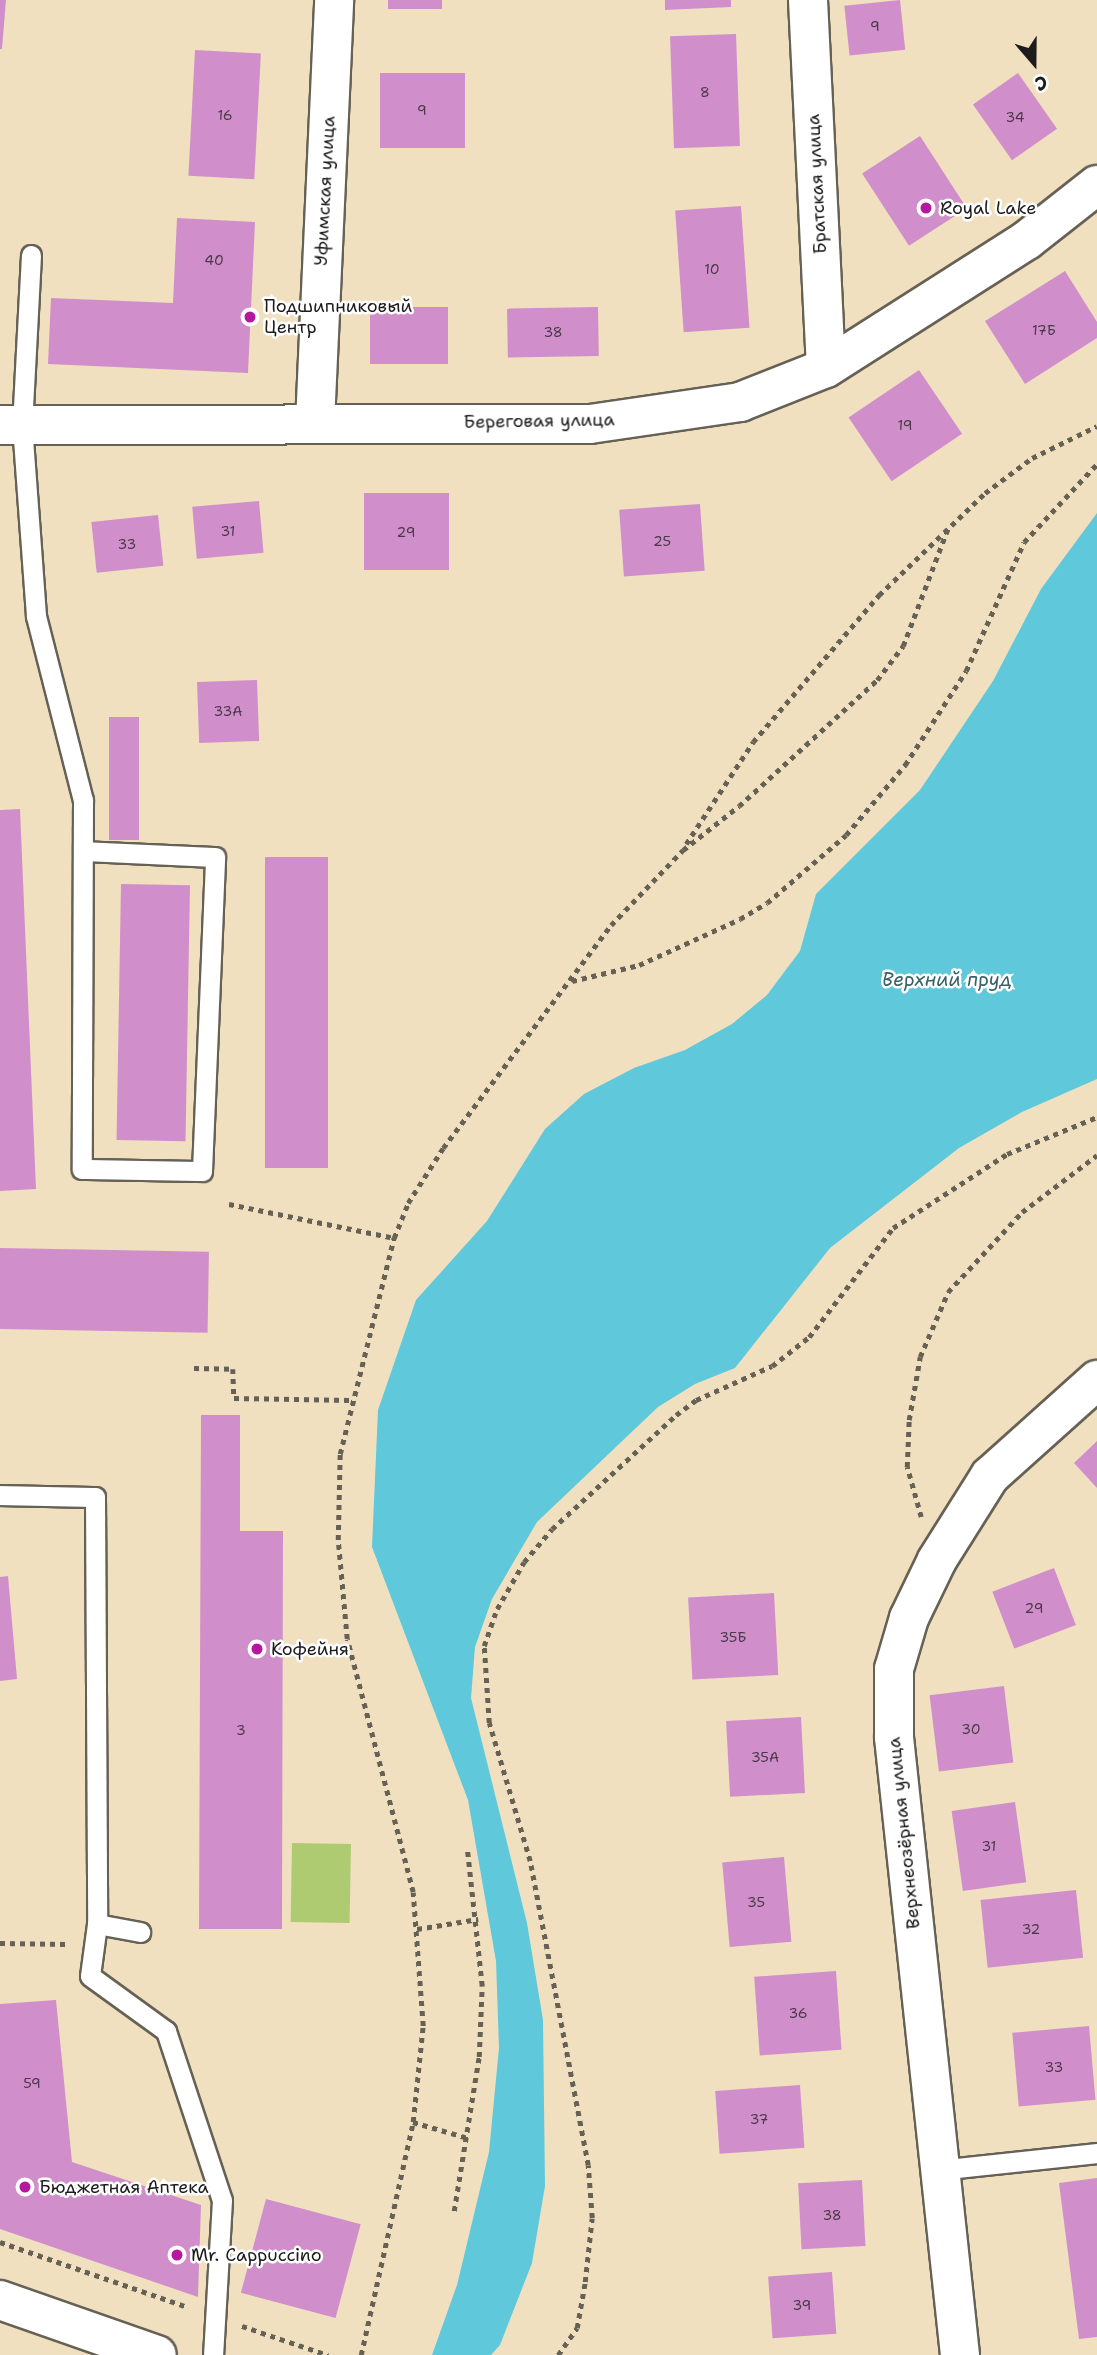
<!DOCTYPE html>
<html>
<head>
<meta charset="utf-8">
<style>
	body { margin:0 }
	#map { position:relative; width:1097px; height:2355px; overflow:hidden; background:#f0e0c0; font-family:"Shantell Sans",sans-serif }
	div>[style] { position:absolute }
	[style*='--x'] { left:calc(var(--x)*1px); top:calc(var(--y)*1px); width:calc(var(--w)*1px); rotate:calc(var(--a)*1deg) }
	.green>* { inset:0; background:#afcb72; transform-origin:0 0 }
	.water>* { inset:0; background:#5fc8da }
	.building>* { inset:0; background:#d08fca; transform-origin:0 0 }
	.path>* { height:4.5px; margin-top:-2.25px; transform-origin:0; background:repeating-linear-gradient(90deg,#666155 0 5px,transparent 0 10px) }
	.roads { filter:drop-shadow(2px 0 #666155) drop-shadow(-2px 0 #666155) drop-shadow(0 2px #666155) drop-shadow(0 -2px #666155) }
	.service>* { height:19px; margin:-9.5px; padding:0 9.5px; transform-origin:9.5px; border-radius:9.5px; background:#fff }
	.minor>* { height:38px; margin:-19px; padding:0 19px; transform-origin:19px; border-radius:19px; background:#fff }
	.tertiary>* { height:38px; margin:-19px; padding:0 19px; transform-origin:19px; border-radius:19px; background:#fff }
	.dots>* { width:19px; height:19px; translate:-50% -50%; box-sizing:border-box; border:4px solid #fff; border-radius:50% }
	span { translate:-50% -50%; white-space:nowrap; text-align:center; line-height:1.15; -webkit-text-stroke:5px #fff; paint-order:stroke }
	.number-label { font-size:14px; color:#493948 }
	.number-label span { -webkit-text-stroke-width:0 }
	.street-label { font-size:18px; color:#1c1c1c }
	.poi-label { font-size:18px; color:#1c1c1c }
	.left { translate:0 -50%; text-align:left }
	.water-label { font-size:19px; color:#376168; font-style:italic }
	.north { position:absolute; left:999px; top:28px; width:70px; height:70px; -webkit-text-stroke:5px #fff; paint-order:stroke; rotate:160deg; font-size:19px; font-weight:700; line-height:28px; text-align:center; color:#1c1c1c }
	.north::after { content:''; display:block; margin:auto; width:24px; height:32px; background:#1c1c1c; clip-path:polygon(50% 0,100% 100%,50% 72%,0 100%) }
</style>
</head>
<body>
<div id="map">
	<div class="green">
		<div style="left:292px;top:1843px;width:59px;height:79px;rotate:1deg"></div>
	</div>
	<div class="water">
		<div style="clip-path:polygon(1097px 513px,1097px 1079px,1022px 1112px,959px 1148px,830px 1248px,735px 1368px,695px 1384px,658px 1407px,537px 1522px,492px 1599px,475px 1647px,471px 1698px,527px 1923px,543px 2020px,545px 2186px,532px 2263px,500px 2345px,491px 2355px,432px 2355px,457px 2285px,489px 2152px,499px 2048px,496px 1961px,468px 1800px,372px 1547px,378px 1410px,416px 1300px,487px 1221px,545px 1129px,584px 1094px,634px 1068px,685px 1050px,732px 1024px,767px 995px,800px 951px,816px 894px,920px 790px,993px 681px,1041px 589px)"></div>
	</div>
	<div class="building">
		<div style="clip-path:polygon(0 0,6px 0,2px 49px,0 49px)"></div>
		<div style="left:388px;top:0;width:54px;height:9px"></div>
		<div style="clip-path:polygon(665px 0,731px 0,731px 7px,665px 10px)"></div>
		<div style="left:900px;top:0;width:50px;height:56px;rotate:84deg"></div>
		<div style="left:736px;top:34px;width:112px;height:66px;rotate:88deg"></div>
		<div style="left:195px;top:50px;width:66px;height:126px;rotate:3deg"></div>
		<div style="left:380px;top:73px;width:85px;height:75px"></div>
		<div style="left:1018px;top:73px;width:68px;height:55px;rotate:55deg"></div>
		<div style="left:920px;top:136px;width:86px;height:69px;rotate:57deg"></div>
		<div style="left:741px;top:206px;width:122px;height:66px;rotate:86deg"></div>
		<div style="clip-path:polygon(177px 218px,255px 222px,248px 373px,48px 364px,51px 298px,173px 303px)"></div>
		<div style="clip-path:polygon(1065px 271px,1097px 322px,1097px 338px,1025px 384px,985px 321px)"></div>
		<div style="left:370px;top:307px;width:78px;height:57px"></div>
		<div style="left:598px;top:307px;width:49px;height:91px;rotate:89deg"></div>
		<div style="left:919px;top:370px;width:77px;height:85px;rotate:56deg"></div>
		<div style="left:449px;top:493px;width:77px;height:85px;rotate:90deg"></div>
		<div style="left:259px;top:501px;width:52px;height:67px;rotate:85deg"></div>
		<div style="left:700px;top:504px;width:67px;height:81px;rotate:86deg"></div>
		<div style="left:158px;top:515px;width:51px;height:67px;rotate:84deg"></div>
		<div style="left:257px;top:680px;width:61px;height:60px;rotate:88deg"></div>
		<div style="left:109px;top:717px;width:30px;height:123px"></div>
		<div style="clip-path:polygon(20px 809px,36px 1189px,0 1191px,0 810px)"></div>
		<div style="left:265px;top:857px;width:63px;height:311px"></div>
		<div style="left:121px;top:884px;width:69px;height:256px;rotate:1deg"></div>
		<div style="left:0;top:1248px;width:209px;height:81px;rotate:1deg"></div>
		<div style="clip-path:polygon(201px 1415px,240px 1415px,240px 1531px,283px 1531px,282px 1929px,199px 1929px)"></div>
		<div style="clip-path:polygon(1097px 1441px,1097px 1488px,1074px 1463px)"></div>
		<div style="left:1054px;top:1568px;width:61px;height:66px;rotate:69deg"></div>
		<div style="clip-path:polygon(8px 1576px,17px 1679px,0 1681px,0 1577px)"></div>
		<div style="left:774px;top:1593px;width:82px;height:86px;rotate:87deg"></div>
		<div style="left:1004px;top:1686px;width:77px;height:75px;rotate:83deg"></div>
		<div style="left:801px;top:1717px;width:76px;height:75px;rotate:87deg"></div>
		<div style="left:1015px;top:1802px;width:81px;height:64px;rotate:82deg"></div>
		<div style="left:784px;top:1857px;width:85px;height:62px;rotate:85deg"></div>
		<div style="left:1076px;top:1890px;width:68px;height:96px;rotate:84deg"></div>
		<div style="left:836px;top:1971px;width:79px;height:82px;rotate:86deg"></div>
		<div style="clip-path:polygon(56px 2000px,72px 2162px,201px 2205px,198px 2297px,0 2229px,0 2004px)"></div>
		<div style="left:1089px;top:2026px;width:74px;height:77px;rotate:85deg"></div>
		<div style="left:800px;top:2085px;width:63px;height:85px;rotate:86deg"></div>
		<div style="clip-path:polygon(1097px 2178px,1097px 2337px,1079px 2339px,1059px 2183px)"></div>
		<div style="left:862px;top:2180px;width:66px;height:64px;rotate:87deg"></div>
		<div style="left:266px;top:2199px;width:98px;height:97px;rotate:15deg"></div>
		<div style="left:832px;top:2272px;width:62px;height:64px;rotate:86deg"></div>
	</div>
	<div class="path">
		<div style="--x:686;--y:844;--w:122;--a:-56.7"></div>
		<div style="--x:753;--y:742;--w:194;--a:-49.4"></div>
		<div style="--x:879;--y:595;--w:147;--a:-43.9"></div>
		<div style="--x:985;--y:493;--w:59;--a:-36.7"></div>
		<div style="--x:1032;--y:458;--w:72;--a:-26.2"></div>
		<div style="--x:572;--y:981;--w:69;--a:-13.4"></div>
		<div style="--x:639;--y:965;--w:111;--a:-24.5"></div>
		<div style="--x:740;--y:919;--w:31;--a:-31"></div>
		<div style="--x:767;--y:903;--w:104;--a:-40.7"></div>
		<div style="--x:846;--y:835;--w:92;--a:-49.9"></div>
		<div style="--x:905;--y:765;--w:112;--a:-57"></div>
		<div style="--x:966;--y:671;--w:141;--a:-65.8"></div>
		<div style="--x:1024;--y:542;--w:107;--a:-46.9"></div>
		<div style="--x:229;--y:1204;--w:168;--a:11.6"></div>
		<div style="--x:194;--y:1368;--w:39;--a:1"></div>
		<div style="--x:233;--y:1369;--w:29;--a:88"></div>
		<div style="--x:234;--y:1398;--w:116;--a:1"></div>
		<div style="--x:921;--y:1517;--w:52;--a:-105.6"></div>
		<div style="--x:907;--y:1467;--w:47;--a:-87.6"></div>
		<div style="--x:909;--y:1420;--w:64;--a:-80.1"></div>
		<div style="--x:920;--y:1357;--w:71;--a:-66.7"></div>
		<div style="--x:948;--y:1292;--w:109;--a:-47.2"></div>
		<div style="--x:1022;--y:1212;--w:94;--a:-37.2"></div>
		<div style="--x:417;--y:1929;--w:62;--a:-9.3"></div>
		<div style="--x:0;--y:1943;--w:66;--a:0.9"></div>
		<div style="--x:413;--y:2122;--w:57;--a:16.2"></div>
		<div style="--x:454;--y:2211;--w:156;--a:-80.8"></div>
		<div style="--x:479;--y:2057;--w:71;--a:-87.6"></div>
		<div style="--x:482;--y:1986;--w:139;--a:-96.2"></div>
		<div style="--x:0;--y:2242;--w:199;--a:19.1"></div>
		<div style="--x:242;--y:2326;--w:91;--a:18.6"></div>
		<div style="--x:361;--y:2355;--w:239;--a:-77.4"></div>
		<div style="--x:413;--y:2122;--w:97;--a:-84.1"></div>
		<div style="--x:423;--y:2026;--w:134;--a:-94.3"></div>
		<div style="--x:413;--y:1892;--w:261;--a:-104.6"></div>
		<div style="--x:347;--y:1639;--w:99;--a:-95.2"></div>
		<div style="--x:338;--y:1540;--w:86;--a:-88.7"></div>
		<div style="--x:340;--y:1454;--w:223;--a:-76"></div>
		<div style="--x:394;--y:1238;--w:38;--a:-68"></div>
		<div style="--x:408;--y:1203;--w:65;--a:-57.5"></div>
		<div style="--x:443;--y:1148;--w:279;--a:-53"></div>
		<div style="--x:611;--y:925;--w:104;--a:-46.2"></div>
		<div style="--x:683;--y:850;--w:71;--a:-38.2"></div>
		<div style="--x:739;--y:806;--w:187;--a:-42.4"></div>
		<div style="--x:877;--y:680;--w:43;--a:-52.6"></div>
		<div style="--x:903;--y:646;--w:126;--a:-69.1"></div>
		<div style="--x:558;--y:2355;--w:33;--a:-55"></div>
		<div style="--x:577;--y:2328;--w:47;--a:-80.1"></div>
		<div style="--x:585;--y:2282;--w:64;--a:-83.8"></div>
		<div style="--x:592;--y:2218;--w:53;--a:-94.3"></div>
		<div style="--x:588;--y:2165;--w:309;--a:-100.8"></div>
		<div style="--x:530;--y:1861;--w:144;--a:-106.5"></div>
		<div style="--x:489;--y:1723;--w:77;--a:-93.7"></div>
		<div style="--x:484;--y:1646;--w:39;--a:-71"></div>
		<div style="--x:497;--y:1609;--w:54;--a:-60.1"></div>
		<div style="--x:524;--y:1562;--w:43;--a:-49.7"></div>
		<div style="--x:552;--y:1529;--w:168;--a:-42.6"></div>
		<div style="--x:676;--y:1415;--w:25;--a:-37"></div>
		<div style="--x:696;--y:1400;--w:83;--a:-24.1"></div>
		<div style="--x:772;--y:1366;--w:47;--a:-38.1"></div>
		<div style="--x:809;--y:1337;--w:138;--a:-52.4"></div>
		<div style="--x:893;--y:1228;--w:136;--a:-33"></div>
		<div style="--x:1007;--y:1154;--w:97;--a:-22.3"></div>
	</div>
	<div class="roads">
		<div class="service">
			<div style="--x:31;--y:255;--w:170;--a:93"></div>
			<div style="--x:22;--y:425;--w:192;--a:85.8"></div>
			<div style="--x:36;--y:616;--w:190;--a:75.7"></div>
			<div style="--x:83;--y:800;--w:369;--a:90.2"></div>
			<div style="--x:82;--y:1169;--w:120;--a:1"></div>
			<div style="--x:202;--y:1171;--w:314;--a:-87.6"></div>
			<div style="--x:215;--y:857;--w:131;--a:-177.4"></div>
			<div style="--x:0;--y:1495;--w:95;--a:1.2"></div>
			<div style="--x:95;--y:1497;--w:427;--a:89.7"></div>
			<div style="--x:97;--y:1924;--w:44;--a:10.5"></div>
			<div style="--x:97;--y:1924;--w:52;--a:97.7"></div>
			<div style="--x:90;--y:1976;--w:94;--a:35.9"></div>
			<div style="--x:166;--y:2031;--w:178;--a:71.7"></div>
			<div style="--x:222;--y:2200;--w:155;--a:93.3"></div>
			<div style="--x:938;--y:2170;--w:160;--a:-6.1"></div>
		</div>
		<div class="minor">
			<div style="--x:808;--y:0;--w:368;--a:87.2"></div>
			<div style="--x:315;--y:423;--w:423;--a:-87.4"></div>
			<div style="--x:0;--y:425;--w:590;--a:-0.1"></div>
			<div style="--x:590;--y:424;--w:152;--a:-8.3"></div>
			<div style="--x:740;--y:402;--w:92;--a:-21.6"></div>
			<div style="--x:826;--y:368;--w:238;--a:-32.5"></div>
			<div style="--x:1027;--y:240;--w:89;--a:-38.2"></div>
		</div>
		<div class="tertiary">
			<div style="--x:0;--y:2300;--w:166;--a:19.3"></div>
			<div style="--x:960;--y:2355;--w:622;--a:-96.1"></div>
			<div style="--x:894;--y:1737;--w:68;--a:-90"></div>
			<div style="--x:894;--y:1669;--w:53;--a:-73.6"></div>
			<div style="--x:909;--y:1618;--w:64;--a:-64.2"></div>
			<div style="--x:937;--y:1560;--w:99;--a:-57.8"></div>
			<div style="--x:990;--y:1476;--w:144;--a:-41.9"></div>
		</div>
	</div>
	<div class="dots">
		<div style="left:926px;top:208px;background:#b5179e"></div>
		<div style="left:250px;top:317px;background:#b5179e"></div>
		<div style="left:257px;top:1649px;background:#b5179e"></div>
		<div style="left:25px;top:2187px;background:#b5179e"></div>
		<div style="left:177px;top:2255px;background:#b5179e"></div>
	</div>
	<div class="number-label">
		<span style="left:875px;top:26px">9</span>
		<span style="left:705px;top:92px">8</span>
		<span style="left:422px;top:110px">9</span>
		<span style="left:225px;top:115px">16</span>
		<span style="left:1015px;top:117px">34</span>
		<span style="left:214px;top:260px">40</span>
		<span style="left:712px;top:269px">10</span>
		<span style="left:1044px;top:330px">17Б</span>
		<span style="left:553px;top:332px">38</span>
		<span style="left:905px;top:425px">19</span>
		<span style="left:228px;top:531px">31</span>
		<span style="left:406px;top:532px">29</span>
		<span style="left:662px;top:541px">25</span>
		<span style="left:127px;top:544px">33</span>
		<span style="left:228px;top:711px">33А</span>
		<span style="left:1034px;top:1608px">29</span>
		<span style="left:733px;top:1637px">35Б</span>
		<span style="left:971px;top:1729px">30</span>
		<span style="left:241px;top:1730px">3</span>
		<span style="left:765px;top:1757px">35А</span>
		<span style="left:989px;top:1846px">31</span>
		<span style="left:756px;top:1902px">35</span>
		<span style="left:1031px;top:1929px">32</span>
		<span style="left:798px;top:2013px">36</span>
		<span style="left:1054px;top:2067px">33</span>
		<span style="left:32px;top:2083px">59</span>
		<span style="left:759px;top:2119px">37</span>
		<span style="left:832px;top:2215px">38</span>
		<span style="left:802px;top:2305px">39</span>
	</div>
	<div class="street-label">
		<span style="left:817px;top:184px;rotate:-93deg">Братская улица</span>
		<span style="left:325px;top:191px;rotate:-87deg">Уфимская улица</span>
		<span style="left:539px;top:421px;rotate:-1deg">Береговая улица</span>
		<span style="left:904px;top:1833px;rotate:-96deg">Верхнеозёрная улица</span>
	</div>
	<div class="poi-label">
		<span class="left" style="left:940px;top:208px">Royal Lake</span>
		<span class="left" style="left:264px;top:317px">Подшипниковый<br>Центр</span>
		<span class="left" style="left:271px;top:1649px">Кофейня</span>
		<span class="left" style="left:39px;top:2187px">Бюджетная Аптека</span>
		<span class="left" style="left:191px;top:2255px">Mr. Cappuccino</span>
	</div>
	<div class="water-label">
		<span style="left:947px;top:980px">Верхний пруд</span>
	</div>
	<div class="north">С</div>
</div>
</body>
</html>
